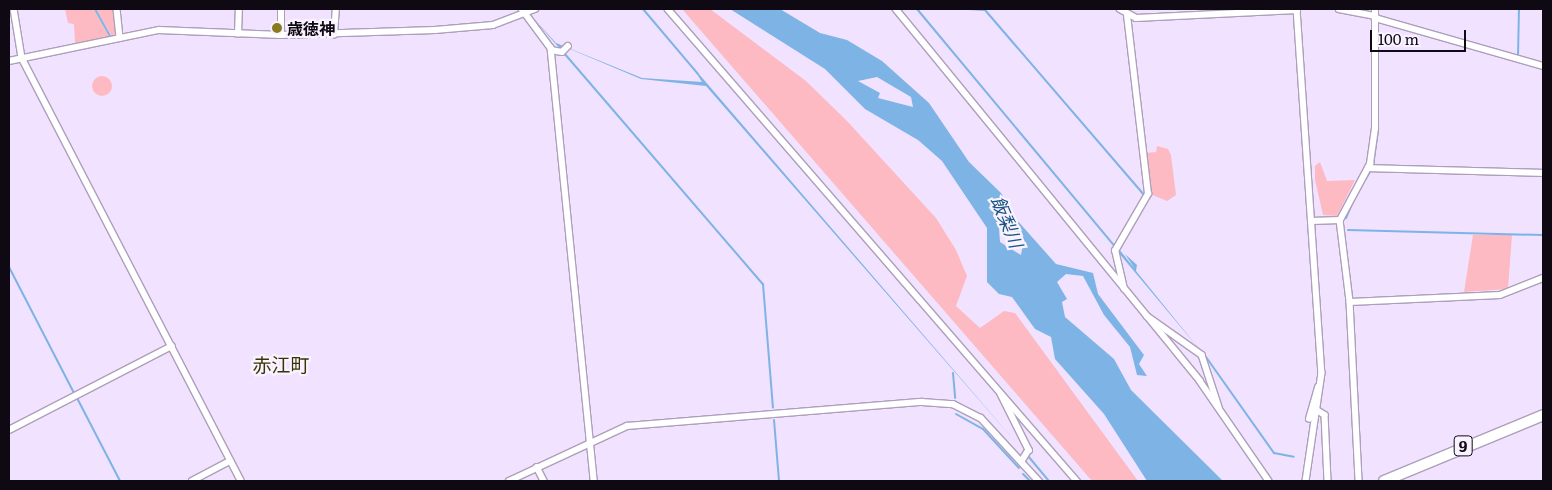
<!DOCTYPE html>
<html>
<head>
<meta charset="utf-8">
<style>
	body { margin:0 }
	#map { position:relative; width:1552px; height:490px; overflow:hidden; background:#f1e2ff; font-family:Literata,"Noto Sans JP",serif }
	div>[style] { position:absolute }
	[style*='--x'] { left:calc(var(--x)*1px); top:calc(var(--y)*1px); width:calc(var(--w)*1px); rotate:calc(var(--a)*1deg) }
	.green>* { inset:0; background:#febac3 }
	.round { border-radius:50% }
	.water>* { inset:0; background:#7eb3e5 }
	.stream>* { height:2px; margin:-1px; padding:0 1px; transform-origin:1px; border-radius:1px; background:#7eb3e5 }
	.roads { filter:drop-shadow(1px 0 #ad9fba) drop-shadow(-1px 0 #ad9fba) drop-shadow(0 1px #ad9fba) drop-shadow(0 -1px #ad9fba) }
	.minor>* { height:5.5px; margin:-2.75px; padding:0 2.75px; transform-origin:2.75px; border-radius:2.75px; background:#fff }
	.trunk>* { height:10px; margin:-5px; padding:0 5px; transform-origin:5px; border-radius:5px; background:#fff }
	.dots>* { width:14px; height:14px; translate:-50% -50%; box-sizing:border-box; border:2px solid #f9f3ff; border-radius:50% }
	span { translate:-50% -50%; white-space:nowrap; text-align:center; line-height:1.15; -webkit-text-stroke:4.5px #f9f3ff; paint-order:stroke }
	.shield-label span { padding:1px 4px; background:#f9f3ff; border:1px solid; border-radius:4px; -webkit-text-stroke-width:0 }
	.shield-label { font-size:15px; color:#0e0912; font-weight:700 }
	.poi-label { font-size:16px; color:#0e0912; font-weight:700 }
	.left { translate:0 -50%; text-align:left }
	.water-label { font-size:18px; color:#1b5483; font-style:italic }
	.quarter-label { font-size:19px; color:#383207 }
	.frame { position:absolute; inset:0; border:10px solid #0e0912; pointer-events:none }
	.scale { position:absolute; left:1370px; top:30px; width:96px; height:22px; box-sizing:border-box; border:2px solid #0e0912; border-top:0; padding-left:6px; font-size:15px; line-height:18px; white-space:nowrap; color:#0e0912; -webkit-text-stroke:4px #f9f3ff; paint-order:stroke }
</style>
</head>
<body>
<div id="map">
	<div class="green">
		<div style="clip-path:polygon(65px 9px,94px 9px,110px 38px,75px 43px,74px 24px,68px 23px)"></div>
		<div style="clip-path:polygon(96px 9px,116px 9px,118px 36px,112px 37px)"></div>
		<div style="clip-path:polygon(682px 9px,710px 9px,806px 81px,847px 121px,936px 218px,956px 250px,967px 276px,956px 306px,980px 328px,1004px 311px,1015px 313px,1138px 481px,1092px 481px)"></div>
		<div class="round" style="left:92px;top:76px;width:20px;height:20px"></div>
		<div style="clip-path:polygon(1157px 146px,1168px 149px,1171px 155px,1176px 195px,1167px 201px,1150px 194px,1145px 153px,1156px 152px)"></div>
		<div style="clip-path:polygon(1320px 162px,1327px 181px,1355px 180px,1337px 216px,1323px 215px,1315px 180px,1315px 166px)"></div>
		<div style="clip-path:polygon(1473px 235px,1512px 235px,1508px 289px,1464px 292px)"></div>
	</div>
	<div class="water">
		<div style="clip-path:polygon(525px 9px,556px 43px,642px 78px,702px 82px,692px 66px,1026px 454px,706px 86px,641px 79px,570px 49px,561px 50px)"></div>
		<div style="clip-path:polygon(evenodd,730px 9px,780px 9px,820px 33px,847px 40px,882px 61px,929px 103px,969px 162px,1001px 193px,1015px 218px,1056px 264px,1093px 273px,1098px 294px,1144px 355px,1139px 364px,1147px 376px,1137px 375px,1130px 347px,1104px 315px,1083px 276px,1066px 274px,1057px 282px,1067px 299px,1062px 302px,1065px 317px,1114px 359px,1131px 390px,1223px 481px,1147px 481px,1104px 414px,1055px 359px,1051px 337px,1035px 329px,1012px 297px,999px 294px,987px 282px,987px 228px,942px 161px,918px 140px,865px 109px,825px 69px,730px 9px,877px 77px,911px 97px,913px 107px,878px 98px,880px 93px,858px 81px,877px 77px,730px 9px,998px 214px,1023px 244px,1021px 255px,1000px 242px,998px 214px)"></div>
		<div style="clip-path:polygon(1119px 249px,1135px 269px,1125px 254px,1137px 265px,1136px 271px,1200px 350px,1118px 252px)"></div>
	</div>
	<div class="stream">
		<div style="--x:95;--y:9;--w:33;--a:61"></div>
		<div style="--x:643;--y:9;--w:85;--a:49.8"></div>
		<div style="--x:917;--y:9;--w:310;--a:50.2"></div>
		<div style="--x:969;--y:9;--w:16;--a:4"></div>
		<div style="--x:985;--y:10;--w:245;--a:49.3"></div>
		<div style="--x:1378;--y:13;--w:4;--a:-90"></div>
		<div style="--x:564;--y:53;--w:305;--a:49.3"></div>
		<div style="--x:763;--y:284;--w:124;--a:85.4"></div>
		<div style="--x:1518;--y:56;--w:47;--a:-88.8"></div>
		<div style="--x:1373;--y:166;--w:35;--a:-82"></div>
		<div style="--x:1378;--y:131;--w:97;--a:-90"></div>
		<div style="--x:1365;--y:180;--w:12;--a:-59"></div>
		<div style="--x:1346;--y:218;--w:15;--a:-67"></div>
		<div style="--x:1348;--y:230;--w:195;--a:1.5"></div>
		<div style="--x:9;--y:267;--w:142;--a:62.7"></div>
		<div style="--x:1346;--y:295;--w:20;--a:84"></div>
		<div style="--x:1206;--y:357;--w:118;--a:54.7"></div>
		<div style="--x:1274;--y:453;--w:20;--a:11"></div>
		<div style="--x:953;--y:373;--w:25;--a:85"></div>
		<div style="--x:77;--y:398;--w:93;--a:62.6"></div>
		<div style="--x:956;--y:414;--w:31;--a:29"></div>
		<div style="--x:983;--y:429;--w:53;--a:47.3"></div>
		<div style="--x:774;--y:420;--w:61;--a:85.3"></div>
		<div style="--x:1028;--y:456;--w:33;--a:50"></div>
		<div style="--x:1023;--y:474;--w:10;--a:45"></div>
	</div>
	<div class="roads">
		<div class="minor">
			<div style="--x:14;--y:9;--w:50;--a:80.7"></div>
			<div style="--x:22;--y:58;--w:476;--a:62.6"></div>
			<div style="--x:117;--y:9;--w:29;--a:84"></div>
			<div style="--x:522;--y:9;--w:49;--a:53.4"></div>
			<div style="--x:551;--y:48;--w:435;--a:84.3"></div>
			<div style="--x:668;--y:9;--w:625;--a:49.09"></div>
			<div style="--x:896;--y:9;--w:480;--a:50.7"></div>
			<div style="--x:1200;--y:381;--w:121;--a:55.4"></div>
			<div style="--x:1120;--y:9;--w:18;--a:29"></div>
			<div style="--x:1136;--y:18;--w:161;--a:-2.8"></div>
			<div style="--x:1297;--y:9;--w:365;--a:86.1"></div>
			<div style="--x:1322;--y:373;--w:109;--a:98.4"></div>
			<div style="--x:1339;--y:9;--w:37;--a:11"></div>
			<div style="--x:1375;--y:18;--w:175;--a:15.9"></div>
			<div style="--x:238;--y:34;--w:25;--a:-88"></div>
			<div style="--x:281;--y:35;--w:26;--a:-90"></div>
			<div style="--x:334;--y:35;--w:26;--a:-86"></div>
			<div style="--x:551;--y:50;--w:11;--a:10"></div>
			<div style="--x:562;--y:52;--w:8;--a:-45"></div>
			<div style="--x:9;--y:61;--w:153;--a:-11.7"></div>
			<div style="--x:159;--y:30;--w:122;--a:2.3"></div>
			<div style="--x:281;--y:35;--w:154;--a:-1.9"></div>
			<div style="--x:435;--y:30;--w:58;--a:-4.9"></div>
			<div style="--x:493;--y:25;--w:45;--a:-20.9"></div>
			<div style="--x:1368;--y:168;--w:175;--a:1.6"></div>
			<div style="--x:1340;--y:220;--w:83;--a:83"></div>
			<div style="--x:1350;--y:302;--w:150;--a:-2.7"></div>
			<div style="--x:1500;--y:295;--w:46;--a:-21.6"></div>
			<div style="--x:1311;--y:221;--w:29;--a:-2"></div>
			<div style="--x:1340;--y:220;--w:64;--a:-61.8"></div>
			<div style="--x:1370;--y:164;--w:36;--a:-82"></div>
			<div style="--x:1375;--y:128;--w:119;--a:-90"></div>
			<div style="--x:1124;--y:289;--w:39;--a:-103"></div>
			<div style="--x:1115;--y:251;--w:66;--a:-59.9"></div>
			<div style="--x:1148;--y:194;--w:179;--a:-96.7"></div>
			<div style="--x:1350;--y:302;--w:179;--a:87.1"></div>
			<div style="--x:1147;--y:316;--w:67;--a:35.3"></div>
			<div style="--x:1202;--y:355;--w:55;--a:71.9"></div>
			<div style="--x:1001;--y:394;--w:63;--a:63.4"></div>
			<div style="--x:1029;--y:450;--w:13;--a:122"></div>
			<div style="--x:1317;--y:410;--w:9;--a:32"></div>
			<div style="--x:1325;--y:415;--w:66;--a:87.4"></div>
			<div style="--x:1309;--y:419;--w:33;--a:-74"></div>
			<div style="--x:9;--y:430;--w:183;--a:-27.3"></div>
			<div style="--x:537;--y:467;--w:16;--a:63"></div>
			<div style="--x:192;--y:481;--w:43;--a:-27.8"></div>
			<div style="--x:509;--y:481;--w:130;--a:-25"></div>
			<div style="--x:627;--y:426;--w:296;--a:-4.7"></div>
			<div style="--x:922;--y:402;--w:31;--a:4"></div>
			<div style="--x:953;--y:404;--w:31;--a:27"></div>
			<div style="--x:981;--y:418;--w:86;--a:47.4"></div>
		</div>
		<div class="trunk">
			<div style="--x:1384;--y:481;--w:172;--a:-22.5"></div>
		</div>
	</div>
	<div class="dots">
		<div style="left:277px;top:28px;background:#887b21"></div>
	</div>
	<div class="shield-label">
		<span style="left:1463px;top:446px">9</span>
	</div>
	<div class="poi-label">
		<span class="left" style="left:287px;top:28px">歳徳神</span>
	</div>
	<div class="water-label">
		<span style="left:1007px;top:222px;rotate:68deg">飯梨川</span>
	</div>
	<div class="quarter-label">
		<span style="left:281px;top:365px">赤江町</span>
	</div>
	<div class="frame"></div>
	<div class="scale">100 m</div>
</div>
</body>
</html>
